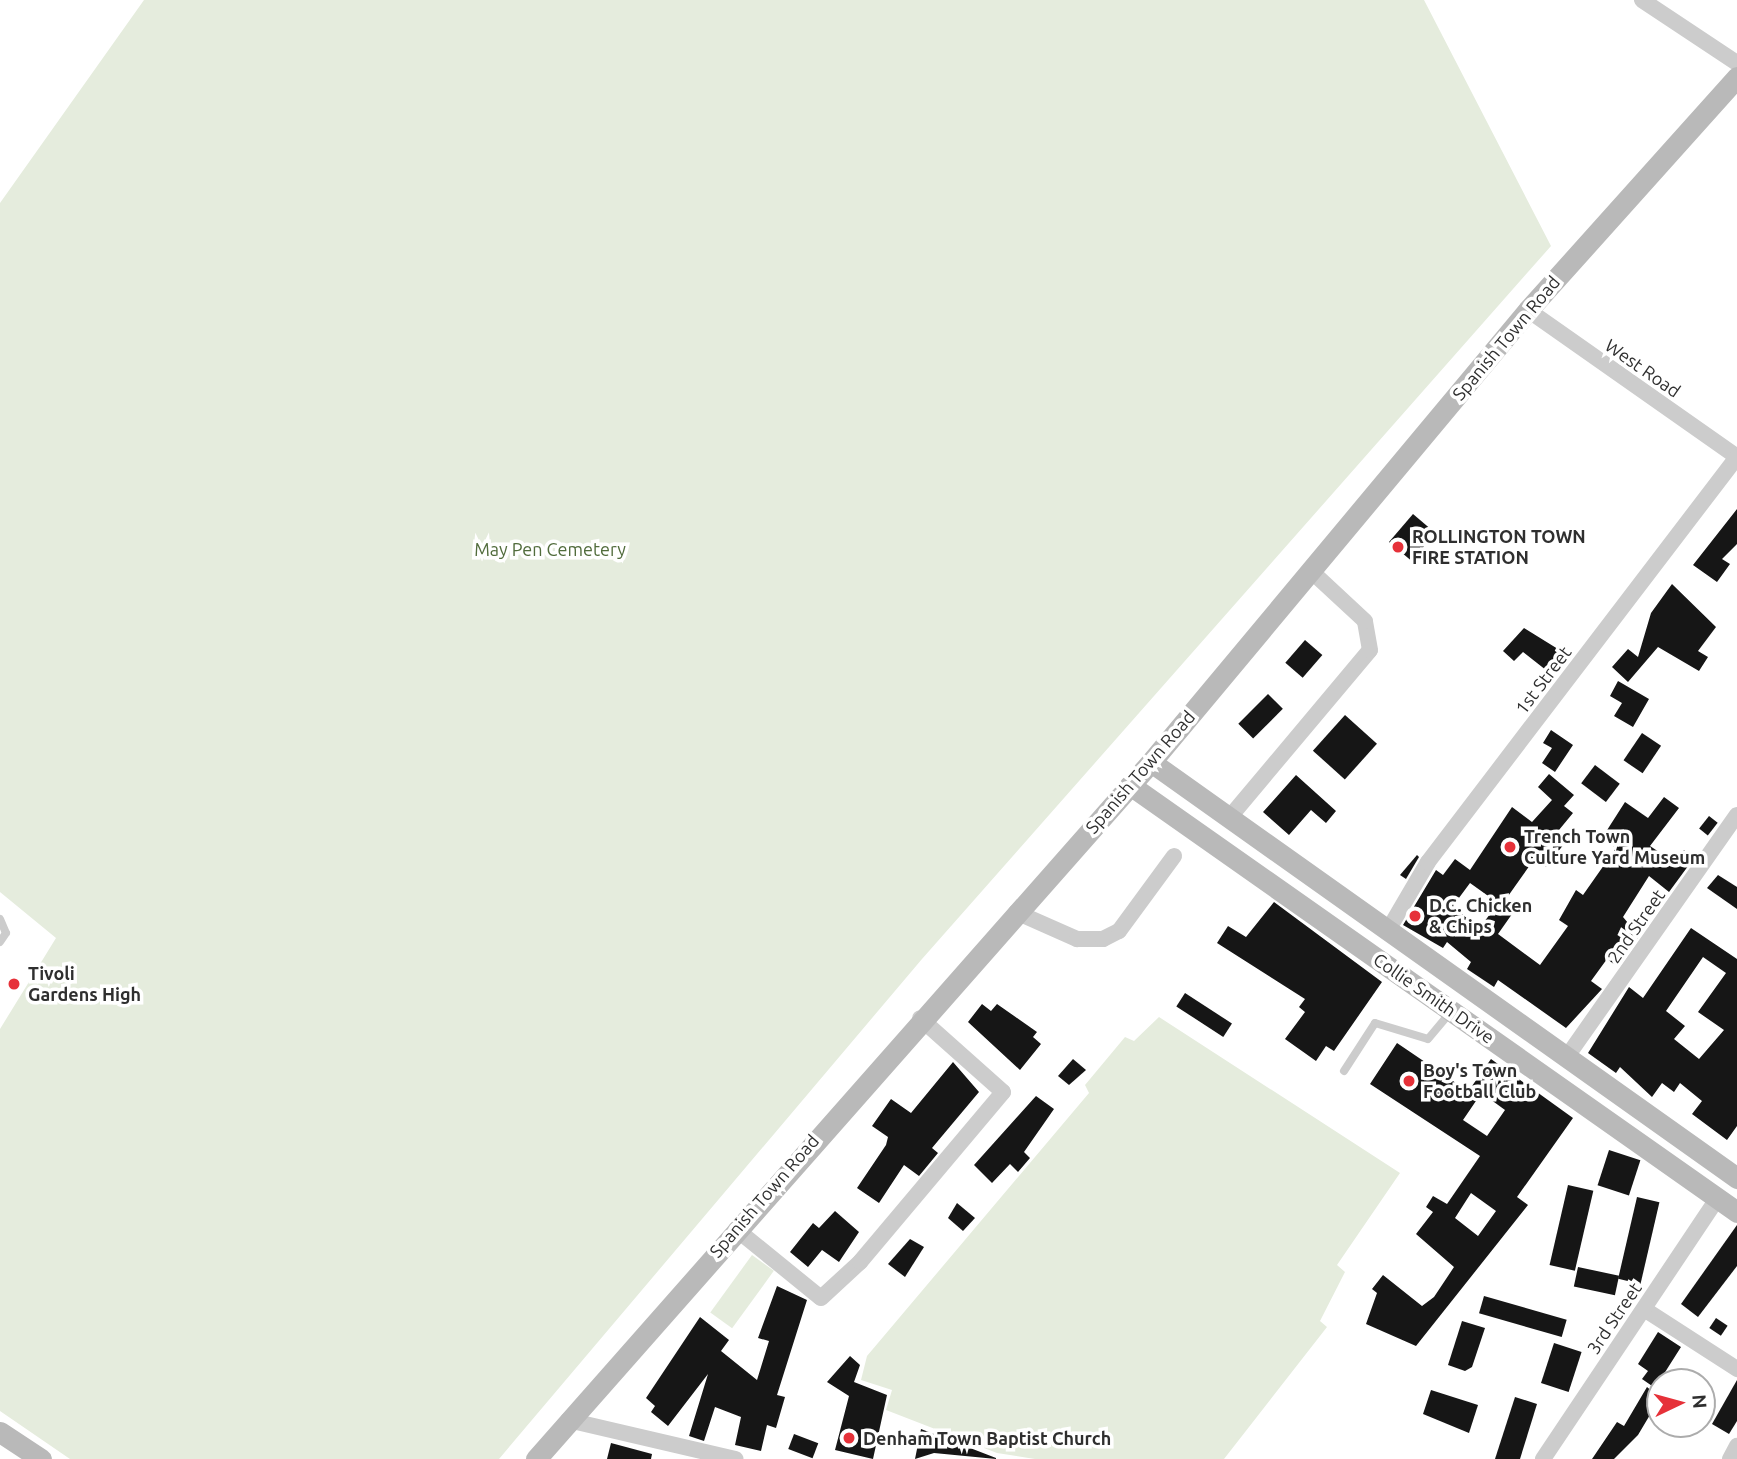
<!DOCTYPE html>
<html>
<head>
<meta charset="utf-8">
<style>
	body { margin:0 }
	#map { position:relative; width:1737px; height:1459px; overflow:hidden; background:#fff; font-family:Ubuntu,sans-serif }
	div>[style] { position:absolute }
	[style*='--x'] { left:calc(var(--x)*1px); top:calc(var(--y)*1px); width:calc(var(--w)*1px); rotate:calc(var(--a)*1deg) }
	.green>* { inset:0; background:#e5ecdd; transform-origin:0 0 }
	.building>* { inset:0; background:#161616; transform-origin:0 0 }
	.lane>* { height:8px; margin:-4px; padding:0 4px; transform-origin:4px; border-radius:4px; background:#ccc }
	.street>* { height:16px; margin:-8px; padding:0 8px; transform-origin:8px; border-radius:8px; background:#ccc }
	.secondary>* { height:21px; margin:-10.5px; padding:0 10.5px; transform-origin:10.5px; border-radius:10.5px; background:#b9b9b9 }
	.dots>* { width:19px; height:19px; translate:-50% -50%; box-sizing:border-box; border:4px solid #fff; border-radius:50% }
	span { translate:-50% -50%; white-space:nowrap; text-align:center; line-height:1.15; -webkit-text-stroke:7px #fff; paint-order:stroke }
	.street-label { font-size:18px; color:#2f2f2f }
	.poi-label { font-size:18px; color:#2f2f2f; font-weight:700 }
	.left { translate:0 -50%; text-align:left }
	.park-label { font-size:18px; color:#516c3c }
	.north { position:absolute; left:1646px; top:1368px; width:70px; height:70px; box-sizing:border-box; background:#fff; border:2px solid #acacac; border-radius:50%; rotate:85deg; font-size:19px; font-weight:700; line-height:28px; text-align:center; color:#2f2f2f }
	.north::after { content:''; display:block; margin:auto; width:24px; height:32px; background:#e63139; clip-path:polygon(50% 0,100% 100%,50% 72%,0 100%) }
</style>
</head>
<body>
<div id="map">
	<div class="green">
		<div style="clip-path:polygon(144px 0,1424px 0,1551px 246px,922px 959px,499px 1459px,70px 1459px,0 1411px,0 1029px,56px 938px,0 892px,0 203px)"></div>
		<div style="clip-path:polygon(1159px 1017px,1400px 1173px,1337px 1265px,1345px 1272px,1320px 1321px,1327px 1327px,1224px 1459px,1035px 1459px,997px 1453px,886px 1410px,892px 1390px,861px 1380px,867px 1356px,1089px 1093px,1085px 1085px,1125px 1037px,1134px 1041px)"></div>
		<div style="left:752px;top:1255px;width:27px;height:71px;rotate:36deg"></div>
	</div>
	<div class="building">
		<div style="clip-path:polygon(1737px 509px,1737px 544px,1722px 559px,1730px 564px,1717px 582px,1693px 565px)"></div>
		<div style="clip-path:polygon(1413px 514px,1433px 531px,1414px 563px,1389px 542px)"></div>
		<div style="clip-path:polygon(1672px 584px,1716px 627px,1698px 651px,1708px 657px,1699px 671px,1658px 647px,1628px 682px,1612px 667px,1628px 649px,1638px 657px,1651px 613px)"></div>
		<div style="clip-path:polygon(1524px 628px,1566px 654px,1551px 674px,1523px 652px,1514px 661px,1503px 651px)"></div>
		<div style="left:1305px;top:640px;width:23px;height:30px;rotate:41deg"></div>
		<div style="clip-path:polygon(1618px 681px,1649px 699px,1633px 727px,1614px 716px,1622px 703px,1610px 696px)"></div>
		<div style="left:1268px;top:694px;width:21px;height:42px;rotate:45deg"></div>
		<div style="left:1345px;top:715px;width:43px;height:48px;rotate:42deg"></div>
		<div style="clip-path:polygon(1551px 730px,1573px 745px,1555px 772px,1542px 763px,1552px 748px,1543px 743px)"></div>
		<div style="left:1642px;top:733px;width:23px;height:33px;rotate:34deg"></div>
		<div style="left:1595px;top:765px;width:31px;height:23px;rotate:37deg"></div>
		<div style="clip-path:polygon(evenodd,1549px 774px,1574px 795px,1564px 806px,1573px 813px,1554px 836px,1564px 844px,1546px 867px,1535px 858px,1506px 899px,1517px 907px,1498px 934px,1540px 965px,1568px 926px,1559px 920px,1576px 890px,1583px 895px,1616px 848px,1602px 838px,1625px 802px,1648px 818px,1664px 797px,1679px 808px,1650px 846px,1674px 862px,1684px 850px,1694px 858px,1669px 892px,1649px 876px,1623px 917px,1639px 936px,1618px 967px,1607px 959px,1591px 981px,1602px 989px,1566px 1028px,1498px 980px,1494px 987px,1467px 969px,1471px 962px,1447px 942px,1443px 948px,1403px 925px,1436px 870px,1443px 875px,1455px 859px,1470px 870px,1512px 807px,1532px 822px,1552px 800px,1538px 787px,1549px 774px,1470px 883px,1498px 903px,1479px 929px,1453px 906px,1470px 883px)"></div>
		<div style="clip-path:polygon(1296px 775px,1336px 811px,1326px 823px,1311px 810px,1289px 835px,1263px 812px)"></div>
		<div style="left:1709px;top:816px;width:11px;height:16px;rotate:38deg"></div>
		<div style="clip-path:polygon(1417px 855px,1419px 857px,1406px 879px,1400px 875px)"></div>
		<div style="clip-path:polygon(1718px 875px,1737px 887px,1737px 909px,1707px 888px)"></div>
		<div style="clip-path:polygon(1274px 902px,1382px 982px,1334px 1051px,1326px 1046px,1316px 1061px,1285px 1039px,1305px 1012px,1299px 1007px,1305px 999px,1217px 943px,1228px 926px,1246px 937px)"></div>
		<div style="clip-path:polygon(evenodd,1691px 928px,1737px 959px,1737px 1126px,1727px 1140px,1692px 1114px,1702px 1101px,1680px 1083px,1674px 1092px,1662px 1083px,1652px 1097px,1620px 1067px,1616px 1073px,1588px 1053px,1629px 987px,1643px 998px,1691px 928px,1703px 957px,1726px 973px,1698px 1012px,1724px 1030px,1699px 1059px,1674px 1039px,1685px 1026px,1666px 1011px,1703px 957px)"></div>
		<div style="left:1185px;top:993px;width:56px;height:16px;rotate:33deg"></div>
		<div style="clip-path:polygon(982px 1004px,991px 1011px,997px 1004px,1037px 1032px,1033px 1037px,1041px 1044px,1020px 1070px,968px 1022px)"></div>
		<div style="clip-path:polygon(evenodd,1397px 1043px,1478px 1098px,1463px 1120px,1487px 1136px,1505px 1110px,1472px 1086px,1491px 1059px,1573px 1118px,1517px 1197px,1528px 1205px,1416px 1346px,1366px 1324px,1377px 1293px,1372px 1289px,1383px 1275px,1422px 1306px,1434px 1297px,1454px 1267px,1416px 1234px,1433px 1212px,1426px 1207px,1433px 1196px,1447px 1204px,1480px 1156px,1370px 1084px,1397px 1043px,1471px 1193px,1496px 1211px,1478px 1236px,1455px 1218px,1471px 1193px)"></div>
		<div style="clip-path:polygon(1073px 1059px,1086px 1070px,1069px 1085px,1058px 1076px)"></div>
		<div style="clip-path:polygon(953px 1062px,979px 1092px,932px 1148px,938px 1153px,919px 1176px,904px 1165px,879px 1203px,857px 1188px,886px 1145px,888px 1137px,872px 1126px,891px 1099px,911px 1113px)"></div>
		<div style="clip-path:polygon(1036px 1096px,1054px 1109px,1024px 1152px,1030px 1158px,1018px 1172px,1010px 1164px,992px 1183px,974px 1165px)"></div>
		<div style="left:1609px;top:1150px;width:33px;height:37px;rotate:18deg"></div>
		<div style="left:1568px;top:1185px;width:26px;height:82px;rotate:13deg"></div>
		<div style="left:1637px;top:1197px;width:23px;height:84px;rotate:13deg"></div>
		<div style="clip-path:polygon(957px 1203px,975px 1218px,963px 1231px,948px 1218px)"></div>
		<div style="clip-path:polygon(835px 1211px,859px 1232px,839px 1262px,822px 1250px,808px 1267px,790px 1252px,813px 1223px,819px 1228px)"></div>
		<div style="clip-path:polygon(1737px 1225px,1737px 1266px,1698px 1317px,1681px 1304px)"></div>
		<div style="clip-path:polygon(910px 1239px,924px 1247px,905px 1277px,888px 1264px)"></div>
		<div style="left:1578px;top:1267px;width:42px;height:20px;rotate:12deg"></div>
		<div style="clip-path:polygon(777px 1286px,807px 1300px,777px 1395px,785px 1397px,776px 1428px,767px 1425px,761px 1451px,735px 1445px,741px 1417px,715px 1407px,704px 1441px,689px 1436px,708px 1374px,668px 1426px,651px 1412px,655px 1406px,646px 1398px,700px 1317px,729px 1340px,721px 1351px,757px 1380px,769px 1341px,758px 1338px)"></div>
		<div style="left:1484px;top:1296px;width:86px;height:18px;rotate:16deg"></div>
		<div style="left:1716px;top:1318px;width:14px;height:12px;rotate:34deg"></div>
		<div style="clip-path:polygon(1462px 1321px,1485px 1328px,1472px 1367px,1465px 1371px,1448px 1365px)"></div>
		<div style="clip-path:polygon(1658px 1332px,1681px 1347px,1655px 1388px,1642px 1379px,1648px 1371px,1638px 1364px)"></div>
		<div style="left:1554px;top:1343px;width:29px;height:42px;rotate:18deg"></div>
		<div style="clip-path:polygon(850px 1356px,860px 1365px,854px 1382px,887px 1395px,873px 1459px,835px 1450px,849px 1396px,827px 1382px)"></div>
		<div style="clip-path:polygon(1737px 1380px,1737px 1421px,1729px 1434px,1712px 1424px)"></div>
		<div style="clip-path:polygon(1647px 1387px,1660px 1398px,1638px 1435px,1614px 1459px,1592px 1459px,1617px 1422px,1624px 1426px)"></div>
		<div style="clip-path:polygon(1431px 1390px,1478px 1405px,1469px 1433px,1423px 1414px)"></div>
		<div style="clip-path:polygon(1515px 1397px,1537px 1404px,1520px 1459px,1495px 1459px)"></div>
		<div style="clip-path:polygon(921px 1429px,996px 1458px,996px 1459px,934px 1453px,915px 1459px)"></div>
		<div style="left:794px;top:1434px;width:26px;height:16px;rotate:21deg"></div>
		<div style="clip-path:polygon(611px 1443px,652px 1454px,651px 1459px,607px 1459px)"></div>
	</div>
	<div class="lane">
		<div style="--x:0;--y:919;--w:15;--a:67"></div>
		<div style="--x:6;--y:933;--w:11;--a:124"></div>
		<div style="--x:1344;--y:1071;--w:57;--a:-57.1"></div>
		<div style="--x:1375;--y:1023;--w:55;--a:16.8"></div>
		<div style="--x:1428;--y:1039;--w:34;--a:-50"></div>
	</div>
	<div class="street">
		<div style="--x:1642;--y:0;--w:114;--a:33.6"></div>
		<div style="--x:1528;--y:310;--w:256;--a:35.1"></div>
		<div style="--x:1229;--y:818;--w:219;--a:-50"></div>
		<div style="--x:1370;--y:650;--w:29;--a:-100"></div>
		<div style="--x:1365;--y:621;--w:74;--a:-137.2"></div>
		<div style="--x:1016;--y:912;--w:67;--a:23.9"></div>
		<div style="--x:1077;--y:939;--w:26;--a:0"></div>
		<div style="--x:1103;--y:939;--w:18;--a:-27"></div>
		<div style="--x:1119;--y:931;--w:93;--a:-53.7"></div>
		<div style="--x:1387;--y:932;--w:81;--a:-59.6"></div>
		<div style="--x:1428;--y:862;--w:509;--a:-52.66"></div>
		<div style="--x:1566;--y:1058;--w:297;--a:-54.9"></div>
		<div style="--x:736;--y:1229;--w:109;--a:39.1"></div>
		<div style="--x:821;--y:1298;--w:53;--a:-42.7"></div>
		<div style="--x:860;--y:1262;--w:222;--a:-49.9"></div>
		<div style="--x:1003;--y:1092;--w:111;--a:-138.3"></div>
		<div style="--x:1644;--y:1309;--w:111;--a:32.8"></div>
		<div style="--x:568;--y:1420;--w:172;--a:13.1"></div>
		<div style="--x:1543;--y:1459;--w:314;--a:-56.2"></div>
		<div style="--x:1730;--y:1459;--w:15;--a:-62"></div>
	</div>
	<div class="secondary">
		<div style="--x:1151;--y:762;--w:719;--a:35.37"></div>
		<div style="--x:1130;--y:785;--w:742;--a:35.12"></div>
		<div style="--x:0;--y:1432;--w:49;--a:33.4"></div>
		<div style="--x:536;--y:1459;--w:930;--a:-48.58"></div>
		<div style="--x:1151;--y:762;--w:589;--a:-50.17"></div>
		<div style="--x:1528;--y:310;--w:313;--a:-48.1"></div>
	</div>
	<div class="dots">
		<div style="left:1398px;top:547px;background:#e63139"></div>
		<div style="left:1510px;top:847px;background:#e63139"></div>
		<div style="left:1415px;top:916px;background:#e63139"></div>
		<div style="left:14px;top:984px;background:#e63139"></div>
		<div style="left:1409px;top:1081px;background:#e63139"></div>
		<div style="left:849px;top:1438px;background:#e63139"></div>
	</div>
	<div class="street-label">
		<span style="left:1506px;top:338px;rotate:-50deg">Spanish Town Road</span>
		<span style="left:1643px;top:368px;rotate:35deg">West Road</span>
		<span style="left:1543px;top:680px;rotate:-53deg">1st Street</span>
		<span style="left:1140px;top:772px;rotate:-49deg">Spanish Town Road</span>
		<span style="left:1636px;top:926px;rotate:-55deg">2nd Street</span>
		<span style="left:1434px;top:998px;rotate:35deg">Collie Smith Drive</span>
		<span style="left:764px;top:1196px;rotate:-49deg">Spanish Town Road</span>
		<span style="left:1614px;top:1318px;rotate:-56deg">3rd Street</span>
	</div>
	<div class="poi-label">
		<span class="left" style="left:1412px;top:547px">ROLLINGTON TOWN<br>FIRE STATION</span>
		<span class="left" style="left:1524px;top:847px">Trench Town<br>Culture Yard Museum</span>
		<span class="left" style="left:1429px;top:916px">D.C. Chicken<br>&amp; Chips</span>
		<span class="left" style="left:28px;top:984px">Tivoli<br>Gardens High</span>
		<span class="left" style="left:1423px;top:1081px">Boy's Town<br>Football Club</span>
		<span class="left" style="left:863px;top:1438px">Denham Town Baptist Church</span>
	</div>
	<div class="park-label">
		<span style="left:550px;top:549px">May Pen Cemetery</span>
	</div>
	<div class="north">N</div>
</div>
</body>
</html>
